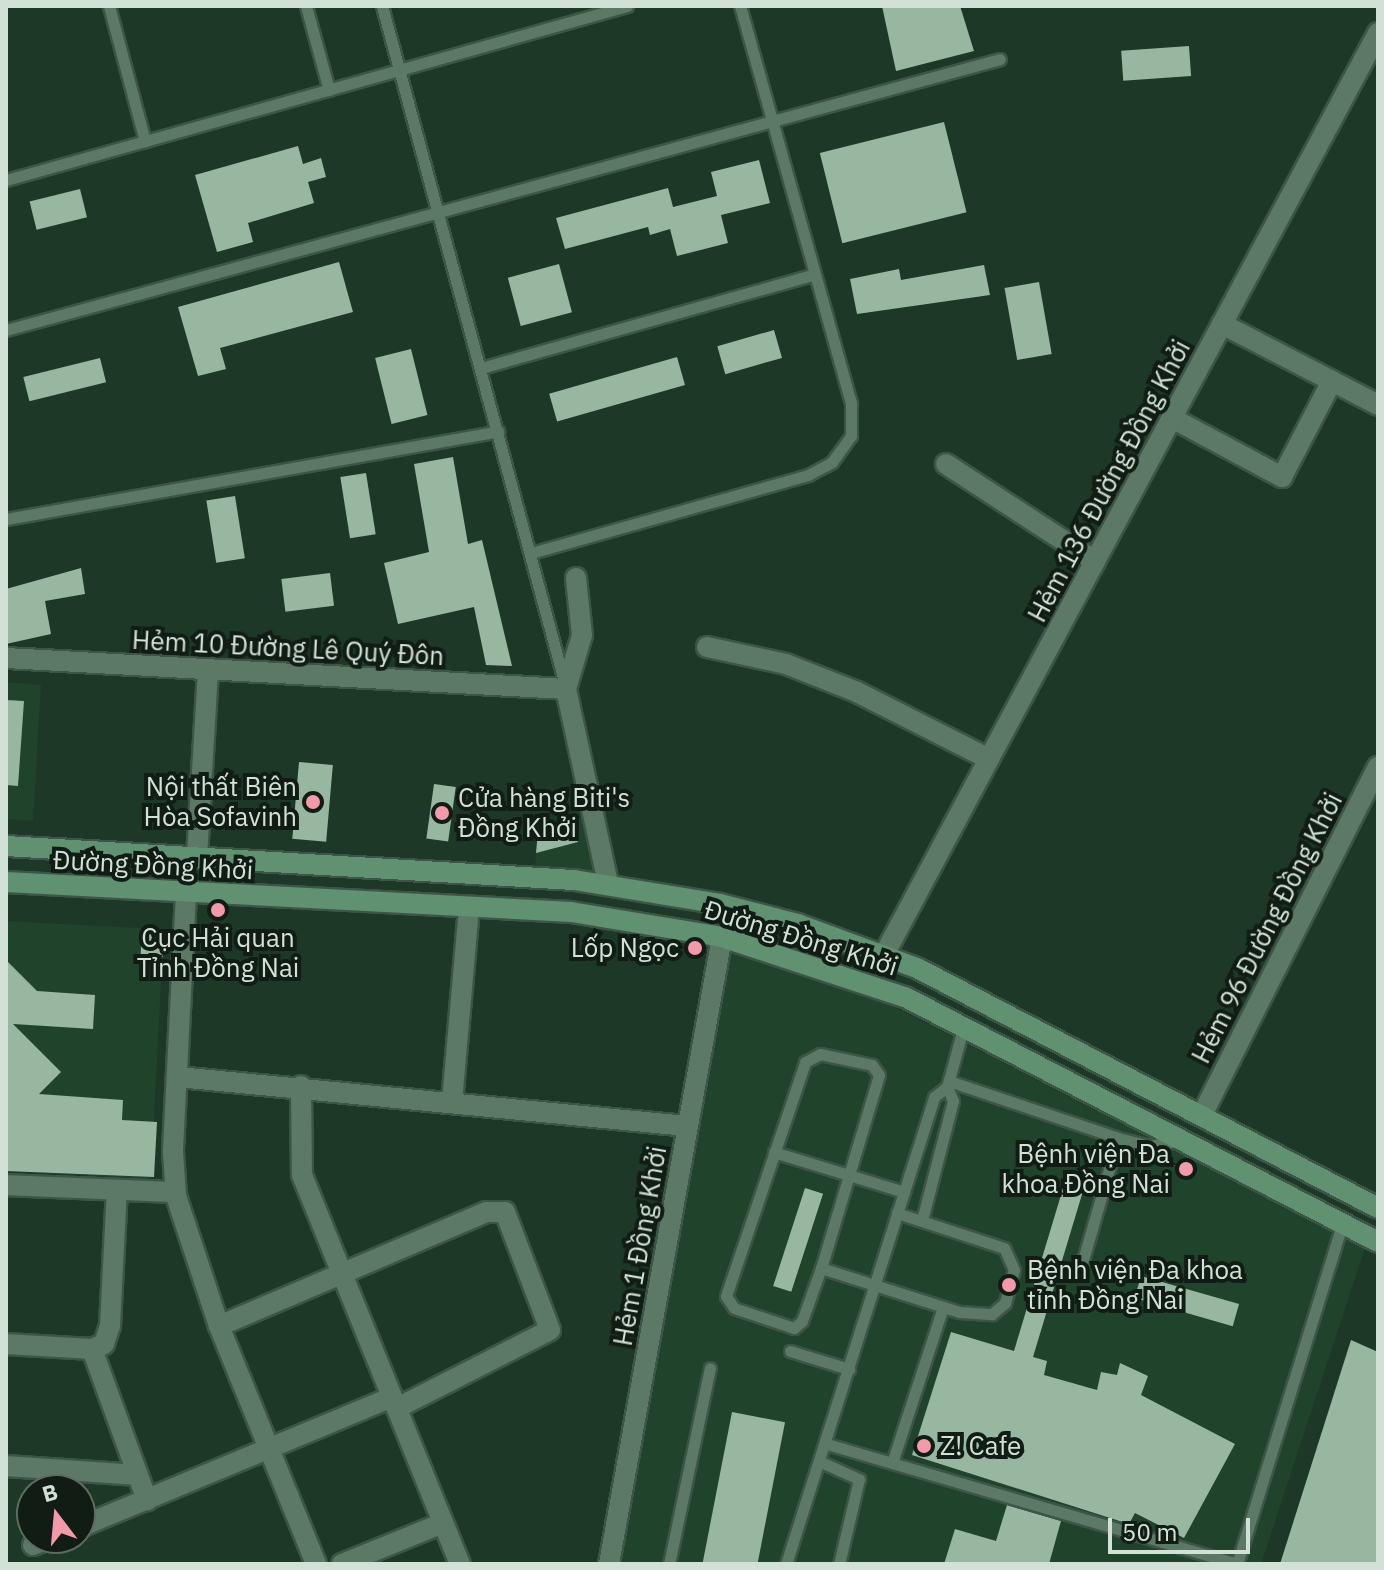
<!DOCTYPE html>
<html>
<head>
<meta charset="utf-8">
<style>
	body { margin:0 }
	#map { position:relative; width:1384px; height:1570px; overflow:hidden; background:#1d3826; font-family:"IBM Plex Sans",sans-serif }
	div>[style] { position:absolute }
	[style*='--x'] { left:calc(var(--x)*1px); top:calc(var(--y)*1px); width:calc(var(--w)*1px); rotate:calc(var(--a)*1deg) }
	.built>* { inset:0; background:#20432c; transform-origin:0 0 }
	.building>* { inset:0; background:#98b7a1; transform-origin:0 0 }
	.roads { filter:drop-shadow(2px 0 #3d5546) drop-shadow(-2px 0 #3d5546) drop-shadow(0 2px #3d5546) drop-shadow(0 -2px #3d5546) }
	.lane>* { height:11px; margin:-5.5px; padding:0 5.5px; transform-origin:5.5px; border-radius:5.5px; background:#5b7964 }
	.street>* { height:20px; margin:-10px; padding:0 10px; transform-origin:10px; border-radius:10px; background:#5b7964 }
	.secondary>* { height:20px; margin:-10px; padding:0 10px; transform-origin:10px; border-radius:10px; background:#609170 }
	.dots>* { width:22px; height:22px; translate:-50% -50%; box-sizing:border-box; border:4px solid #101c14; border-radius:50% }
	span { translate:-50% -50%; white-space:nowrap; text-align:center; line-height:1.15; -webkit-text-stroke:8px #101c14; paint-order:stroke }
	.street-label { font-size:26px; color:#d1e1d5 }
	.poi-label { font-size:26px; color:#d1e1d5 }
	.right { translate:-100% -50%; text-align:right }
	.left { translate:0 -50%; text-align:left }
	.frame { position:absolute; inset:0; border:8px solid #d1e1d5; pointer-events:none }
	.north { position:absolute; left:16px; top:1474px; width:80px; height:80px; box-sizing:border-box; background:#101c14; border:2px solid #5d6b61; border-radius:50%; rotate:344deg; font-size:22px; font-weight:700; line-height:32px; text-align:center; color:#d1e1d5 }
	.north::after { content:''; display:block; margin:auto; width:28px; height:36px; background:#f39aaa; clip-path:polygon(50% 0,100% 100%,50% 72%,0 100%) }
	.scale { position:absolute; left:1108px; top:1518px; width:142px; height:36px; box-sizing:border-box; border:4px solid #d1e1d5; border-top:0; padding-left:10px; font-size:24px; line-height:28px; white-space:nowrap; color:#d1e1d5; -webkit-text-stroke:6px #101c14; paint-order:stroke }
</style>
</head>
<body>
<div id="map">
	<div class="built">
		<div style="clip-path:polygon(6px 682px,41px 685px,33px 821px,6px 819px)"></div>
		<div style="clip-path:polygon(582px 817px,595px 871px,535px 866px,538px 831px)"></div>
		<div style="left:6px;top:921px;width:158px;height:250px;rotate:3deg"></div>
		<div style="clip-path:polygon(727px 950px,863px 991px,1365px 1248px,1261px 1564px,616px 1564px)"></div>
	</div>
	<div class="building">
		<div style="clip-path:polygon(882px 6px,960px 6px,974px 51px,896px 71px)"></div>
		<div style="left:1189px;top:46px;width:30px;height:68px;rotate:86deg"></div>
		<div style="left:944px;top:122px;width:93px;height:128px;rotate:76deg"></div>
		<div style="clip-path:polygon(298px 146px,303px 164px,321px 158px,326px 177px,308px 182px,314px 203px,248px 223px,253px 242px,217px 252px,195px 175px)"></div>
		<div style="clip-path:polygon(759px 160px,770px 203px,721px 215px,728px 243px,677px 256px,670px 229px,650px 235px,648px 227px,565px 249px,556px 218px,668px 188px,673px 207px,717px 196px,711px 172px)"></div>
		<div style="left:80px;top:189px;width:29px;height:52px;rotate:76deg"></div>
		<div style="clip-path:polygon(339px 262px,353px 312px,220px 348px,226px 369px,198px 376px,178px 307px)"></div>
		<div style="left:559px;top:264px;width:50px;height:53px;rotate:75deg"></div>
		<div style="clip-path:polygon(984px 265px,990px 295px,857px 314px,850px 279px,899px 269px,901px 280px)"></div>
		<div style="left:1039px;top:282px;width:73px;height:35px;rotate:80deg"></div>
		<div style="left:774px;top:330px;width:29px;height:59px;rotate:74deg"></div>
		<div style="left:411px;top:349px;width:68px;height:37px;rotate:76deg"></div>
		<div style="left:677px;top:357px;width:29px;height:133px;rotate:74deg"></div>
		<div style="left:100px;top:358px;width:25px;height:79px;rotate:76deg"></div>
		<div style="clip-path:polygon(453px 457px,468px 544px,482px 540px,512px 666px,486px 665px,474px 607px,398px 624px,384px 563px,429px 552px,414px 464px)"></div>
		<div style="left:366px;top:473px;width:62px;height:26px;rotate:81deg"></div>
		<div style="left:235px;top:496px;width:63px;height:29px;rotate:81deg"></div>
		<div style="clip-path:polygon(81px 568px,85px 594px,45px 601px,51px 634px,6px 644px,6px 589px)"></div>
		<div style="left:330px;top:573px;width:33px;height:49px;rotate:83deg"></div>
		<div style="clip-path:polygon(6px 700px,24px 701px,18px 786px,6px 785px)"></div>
		<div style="left:299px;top:762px;width:34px;height:77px;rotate:5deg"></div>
		<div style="left:434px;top:784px;width:22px;height:55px;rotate:8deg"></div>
		<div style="clip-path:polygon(572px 820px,578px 842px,536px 853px,538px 831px)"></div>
		<div style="left:142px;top:929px;width:22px;height:27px;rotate:3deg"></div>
		<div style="clip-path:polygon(6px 960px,37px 991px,95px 995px,93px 1029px,13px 1024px,61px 1072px,39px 1094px,123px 1100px,122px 1120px,157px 1122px,154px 1177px,6px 1171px)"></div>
		<div style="clip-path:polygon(1064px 1185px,1083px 1191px,1033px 1357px,1047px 1361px,1044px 1375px,1097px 1390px,1101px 1372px,1117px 1375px,1120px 1363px,1148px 1376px,1141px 1395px,1235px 1444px,1184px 1538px,1135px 1513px,1129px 1524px,912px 1455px,951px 1332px,1014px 1351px)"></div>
		<div style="left:805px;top:1188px;width:19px;height:103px;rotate:18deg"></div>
		<div style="left:1141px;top:1276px;width:102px;height:23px;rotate:16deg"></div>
		<div style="clip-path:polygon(1351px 1340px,1378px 1352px,1378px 1564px,1280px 1564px)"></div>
		<div style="left:732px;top:1412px;width:54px;height:155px;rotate:11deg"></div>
		<div style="clip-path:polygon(1007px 1505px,1061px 1521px,1049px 1564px,944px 1564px,955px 1529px,996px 1541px)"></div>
	</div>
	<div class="roads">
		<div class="lane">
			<div style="--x:109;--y:6;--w:140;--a:75.1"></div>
			<div style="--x:306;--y:6;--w:87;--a:74.7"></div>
			<div style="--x:382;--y:6;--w:699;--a:74.91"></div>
			<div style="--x:6;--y:180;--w:645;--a:-15.65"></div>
			<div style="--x:6;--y:330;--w:1030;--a:-15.25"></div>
			<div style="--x:481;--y:368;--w:347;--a:-15.7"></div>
			<div style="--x:6;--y:519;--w:500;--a:-10.1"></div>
			<div style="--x:531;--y:553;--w:288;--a:-15.7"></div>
			<div style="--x:808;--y:475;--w:27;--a:-28"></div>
			<div style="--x:832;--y:462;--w:32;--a:-54"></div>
			<div style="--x:851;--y:436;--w:33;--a:-90"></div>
			<div style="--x:851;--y:403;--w:412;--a:-105.6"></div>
			<div style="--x:820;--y:1054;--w:53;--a:11.9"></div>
			<div style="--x:872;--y:1065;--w:12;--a:55"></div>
			<div style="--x:879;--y:1075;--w:202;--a:106.7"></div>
			<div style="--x:821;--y:1268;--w:56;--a:109.7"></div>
			<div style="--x:802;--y:1321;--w:11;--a:139"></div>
			<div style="--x:794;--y:1328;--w:63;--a:-161.6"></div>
			<div style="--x:734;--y:1308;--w:14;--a:-124"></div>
			<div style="--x:726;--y:1296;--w:247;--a:-71.3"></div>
			<div style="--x:805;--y:1062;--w:17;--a:-28"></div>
			<div style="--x:949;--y:1081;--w:178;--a:18.6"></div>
			<div style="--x:1118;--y:1138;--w:32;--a:14"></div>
			<div style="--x:1149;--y:1146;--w:28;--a:-10"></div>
			<div style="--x:774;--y:1152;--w:136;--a:17.1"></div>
			<div style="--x:922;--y:1220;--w:123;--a:-75.4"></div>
			<div style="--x:953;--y:1101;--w:15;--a:-113"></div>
			<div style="--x:1081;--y:1267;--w:134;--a:-74"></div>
			<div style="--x:821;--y:1268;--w:146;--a:17.6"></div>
			<div style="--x:960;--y:1312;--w:32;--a:4"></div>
			<div style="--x:992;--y:1314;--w:17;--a:-40"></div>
			<div style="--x:1005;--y:1303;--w:34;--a:-75"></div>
			<div style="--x:1014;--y:1270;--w:24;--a:-114"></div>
			<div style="--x:1004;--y:1248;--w:113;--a:-161.9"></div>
			<div style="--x:790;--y:1351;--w:62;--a:17"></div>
			<div style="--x:827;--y:1444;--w:427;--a:16.3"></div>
			<div style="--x:1237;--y:1564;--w:356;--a:-72.8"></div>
			<div style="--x:821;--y:1462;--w:42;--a:24.1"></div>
			<div style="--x:859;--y:1479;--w:87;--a:103.2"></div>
			<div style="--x:892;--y:1463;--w:164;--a:-71.9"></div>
			<div style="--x:669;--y:1564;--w:200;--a:-78.2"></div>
			<div style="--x:786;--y:1564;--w:490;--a:-72.4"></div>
			<div style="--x:934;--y:1097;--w:16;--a:-38"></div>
			<div style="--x:947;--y:1087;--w:60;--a:-74.6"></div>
		</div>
		<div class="street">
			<div style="--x:1222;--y:324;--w:176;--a:27.4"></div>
			<div style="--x:1172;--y:418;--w:125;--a:28.2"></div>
			<div style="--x:1282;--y:477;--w:108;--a:-62.5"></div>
			<div style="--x:946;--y:464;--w:178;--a:33.1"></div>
			<div style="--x:576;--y:578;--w:57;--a:84"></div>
			<div style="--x:582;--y:635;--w:56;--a:106.5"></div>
			<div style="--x:566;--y:689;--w:199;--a:77.8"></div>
			<div style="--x:707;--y:647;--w:81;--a:12.1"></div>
			<div style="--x:786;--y:664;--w:76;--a:21.5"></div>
			<div style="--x:857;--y:692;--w:148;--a:26.9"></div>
			<div style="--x:6;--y:658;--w:561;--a:3.17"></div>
			<div style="--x:197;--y:856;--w:186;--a:-86.6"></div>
			<div style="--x:186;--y:893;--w:259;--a:92.9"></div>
			<div style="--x:173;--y:1152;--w:44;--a:86.1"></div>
			<div style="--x:176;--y:1196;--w:137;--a:71.7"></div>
			<div style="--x:219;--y:1326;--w:257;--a:67.8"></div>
			<div style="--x:885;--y:953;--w:1044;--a:-61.81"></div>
			<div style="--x:178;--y:1077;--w:511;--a:5.5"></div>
			<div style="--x:301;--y:1086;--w:89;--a:89.4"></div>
			<div style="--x:302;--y:1175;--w:420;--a:67.9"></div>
			<div style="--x:452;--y:1102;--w:195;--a:-85"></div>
			<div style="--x:1203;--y:1113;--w:388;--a:-63.2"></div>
			<div style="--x:6;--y:1185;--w:169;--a:2.4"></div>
			<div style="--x:219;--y:1326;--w:290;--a:-23.1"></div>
			<div style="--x:486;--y:1212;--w:19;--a:0"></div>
			<div style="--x:505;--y:1212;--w:126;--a:69.1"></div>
			<div style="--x:550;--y:1330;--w:172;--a:153"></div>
			<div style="--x:6;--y:1344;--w:86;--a:3.3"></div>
			<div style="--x:92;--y:1349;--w:13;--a:-23"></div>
			<div style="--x:104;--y:1344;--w:19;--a:-72"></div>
			<div style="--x:110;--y:1326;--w:136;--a:-87.1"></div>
			<div style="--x:92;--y:1349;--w:161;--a:70"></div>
			<div style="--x:6;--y:1466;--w:132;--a:3.9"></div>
			<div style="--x:80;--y:1527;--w:338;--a:-22.6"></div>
			<div style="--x:33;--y:1545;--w:19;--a:-21"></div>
			<div style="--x:342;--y:1564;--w:109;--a:-22.1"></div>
			<div style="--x:609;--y:1564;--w:637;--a:-79.78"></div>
		</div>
		<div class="secondary">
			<div style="--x:6;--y:846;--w:569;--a:3.43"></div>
			<div style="--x:574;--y:880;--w:148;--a:9.3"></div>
			<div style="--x:720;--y:904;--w:81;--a:14.4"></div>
			<div style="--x:798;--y:924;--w:127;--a:20.3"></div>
			<div style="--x:917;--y:968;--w:520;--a:27.5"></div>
			<div style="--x:6;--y:882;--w:566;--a:3.04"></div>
			<div style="--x:571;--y:912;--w:153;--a:9.4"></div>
			<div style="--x:722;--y:937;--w:193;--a:18.2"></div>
			<div style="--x:905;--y:997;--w:533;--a:27.38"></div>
		</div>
	</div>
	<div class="dots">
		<div style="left:313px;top:802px;background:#f39aaa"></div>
		<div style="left:442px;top:813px;background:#f39aaa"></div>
		<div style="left:218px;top:910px;background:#f39aaa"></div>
		<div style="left:695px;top:948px;background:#f39aaa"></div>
		<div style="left:1186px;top:1169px;background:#f39aaa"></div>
		<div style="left:1009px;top:1285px;background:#f39aaa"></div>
		<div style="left:924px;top:1446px;background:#f39aaa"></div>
	</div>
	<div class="street-label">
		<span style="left:1109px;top:481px;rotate:-62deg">Hẻm 136 Đường Đồng Khởi</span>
		<span style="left:288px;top:648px;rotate:3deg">Hẻm 10 Đường Lê Quý Đôn</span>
		<span style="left:153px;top:865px;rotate:3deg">Đường Đồng Khởi</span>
		<span style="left:1267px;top:928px;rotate:-63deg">Hẻm 96 Đường Đồng Khởi</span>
		<span style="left:801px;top:938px;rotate:17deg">Đường Đồng Khởi</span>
		<span style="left:640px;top:1246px;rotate:-80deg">Hẻm 1 Đồng Khởi</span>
	</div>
	<div class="poi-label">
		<span class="right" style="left:297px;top:802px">Nội thất Biên<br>Hòa Sofavinh</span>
		<span class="left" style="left:458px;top:813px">Cửa hàng Biti's<br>Đồng Khởi</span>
		<span style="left:218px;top:953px">Cục Hải quan<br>Tỉnh Đồng Nai</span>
		<span class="right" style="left:679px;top:948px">Lốp Ngọc</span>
		<span class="right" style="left:1170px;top:1169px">Bệnh viện Đa<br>khoa Đồng Nai</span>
		<span class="left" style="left:1027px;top:1285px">Bệnh viện Đa khoa<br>tỉnh Đồng Nai</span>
		<span class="left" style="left:940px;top:1446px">Z! Cafe</span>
	</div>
	<div class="frame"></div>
	<div class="north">B</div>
	<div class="scale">50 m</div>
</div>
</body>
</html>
